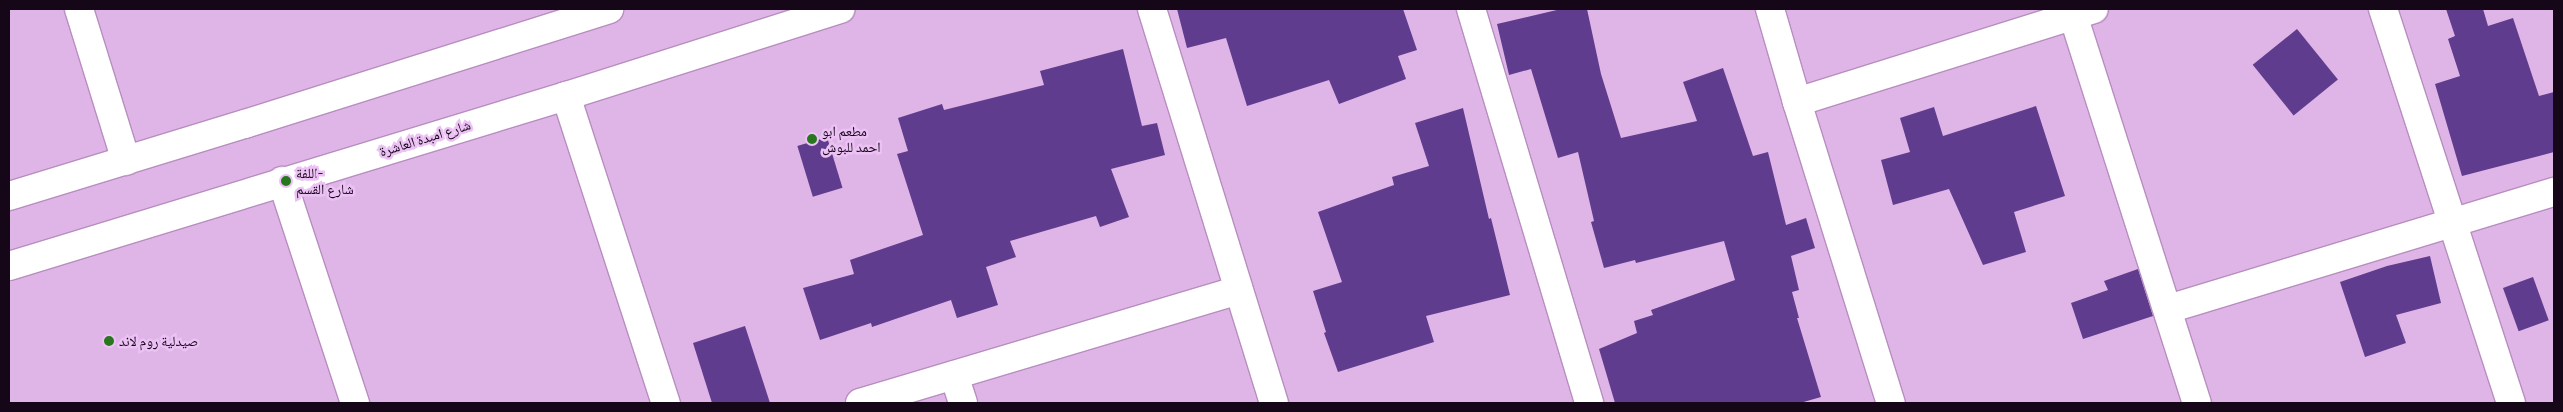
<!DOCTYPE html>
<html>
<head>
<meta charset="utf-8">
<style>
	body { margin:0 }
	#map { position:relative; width:2563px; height:412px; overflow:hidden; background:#dfb4e6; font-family:Manrope,"Noto Naskh Arabic",sans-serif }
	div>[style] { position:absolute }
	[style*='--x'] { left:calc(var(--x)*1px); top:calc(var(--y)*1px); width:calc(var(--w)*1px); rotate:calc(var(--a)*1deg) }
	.building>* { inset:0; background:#603c8e; transform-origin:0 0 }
	.roads { filter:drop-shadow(1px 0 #b78ebf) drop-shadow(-1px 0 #b78ebf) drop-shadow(0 1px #b78ebf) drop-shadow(0 -1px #b78ebf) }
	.minor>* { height:28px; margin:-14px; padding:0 14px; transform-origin:14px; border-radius:14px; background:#fff }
	.secondary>* { height:28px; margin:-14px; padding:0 14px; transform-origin:14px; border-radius:14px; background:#fff }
	.dots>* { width:14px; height:14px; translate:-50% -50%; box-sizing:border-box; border:2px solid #ecc1f4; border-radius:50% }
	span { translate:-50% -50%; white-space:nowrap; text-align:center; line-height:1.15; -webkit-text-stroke:5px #ecc1f4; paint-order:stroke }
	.poi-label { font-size:14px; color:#150618 }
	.left { translate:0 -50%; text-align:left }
	.street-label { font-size:14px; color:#150618 }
	.frame { position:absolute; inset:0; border:10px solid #150618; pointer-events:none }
</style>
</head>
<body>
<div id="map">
	<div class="building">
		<div style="clip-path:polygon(1177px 9px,1403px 9px,1417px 50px,1398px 56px,1406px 79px,1339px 104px,1329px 80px,1247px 106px,1226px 38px,1187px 48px)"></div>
		<div style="clip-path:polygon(1561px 9px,1587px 9px,1601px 74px,1621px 138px,1697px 121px,1683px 82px,1723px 68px,1753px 156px,1768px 152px,1786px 225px,1806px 218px,1815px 248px,1791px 256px,1799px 290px,1792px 292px,1799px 318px,1797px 318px,1821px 397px,1800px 403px,1615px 403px,1599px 349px,1637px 333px,1634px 321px,1653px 315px,1651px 310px,1735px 280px,1724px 241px,1636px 263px,1635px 260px,1604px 268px,1591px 222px,1594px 221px,1578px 152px,1558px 158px,1531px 69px,1509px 75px,1497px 24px)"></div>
		<div style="clip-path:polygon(2446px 9px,2483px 9px,2488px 26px,2513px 18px,2539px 96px,2554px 92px,2554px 152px,2462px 176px,2435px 84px,2460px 76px,2448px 39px,2455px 36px)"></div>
		<div style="left:2297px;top:29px;width:65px;height:57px;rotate:51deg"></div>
		<div style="clip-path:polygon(1123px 49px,1142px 126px,1157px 123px,1165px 155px,1111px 169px,1129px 217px,1100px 227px,1096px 216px,1010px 241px,1016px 257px,986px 267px,998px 305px,957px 318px,951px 300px,872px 327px,871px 323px,820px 340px,803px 288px,854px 274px,850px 260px,923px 235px,897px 154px,908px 151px,898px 118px,942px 104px,944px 110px,1044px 85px,1040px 71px)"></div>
		<div style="clip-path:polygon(2036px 106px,2065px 196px,2014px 212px,2026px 252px,1983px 265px,1949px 189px,1893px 205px,1881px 160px,1910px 152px,1900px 118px,1934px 107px,1943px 136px)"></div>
		<div style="clip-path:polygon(1463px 108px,1489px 219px,1491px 218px,1510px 295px,1426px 316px,1434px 342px,1338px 372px,1324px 333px,1326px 332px,1313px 291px,1342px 282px,1318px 212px,1394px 185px,1392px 177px,1429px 166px,1415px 123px)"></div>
		<div style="left:827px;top:137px;width:53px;height:31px;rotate:73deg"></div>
		<div style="clip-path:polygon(2430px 256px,2441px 303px,2396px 315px,2406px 343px,2365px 357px,2340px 282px,2387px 266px)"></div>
		<div style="clip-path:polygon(2138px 269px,2153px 316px,2083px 339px,2071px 303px,2108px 290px,2104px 281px)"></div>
		<div style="left:2533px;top:277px;width:46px;height:32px;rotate:70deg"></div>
		<div style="clip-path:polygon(745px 326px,770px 403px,712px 403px,693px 343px)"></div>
	</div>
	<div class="roads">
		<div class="minor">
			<div style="--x:79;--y:9;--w:159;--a:72.8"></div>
			<div style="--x:1152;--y:9;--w:412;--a:72.8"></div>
			<div style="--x:1471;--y:9;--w:411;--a:73.3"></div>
			<div style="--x:1770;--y:9;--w:97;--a:73.8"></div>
			<div style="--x:1797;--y:102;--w:315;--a:72.7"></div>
			<div style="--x:2383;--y:9;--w:414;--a:72"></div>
			<div style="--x:2073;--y:15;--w:407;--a:72.3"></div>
			<div style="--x:566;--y:96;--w:323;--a:72"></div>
			<div style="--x:1797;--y:102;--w:311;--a:-17.4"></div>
			<div style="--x:282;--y:181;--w:234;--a:71.8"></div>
			<div style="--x:2168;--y:309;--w:403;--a:-16.9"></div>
			<div style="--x:954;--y:375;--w:29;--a:72"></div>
			<div style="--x:860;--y:403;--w:395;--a:-16.6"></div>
		</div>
		<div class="secondary">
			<div style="--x:9;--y:196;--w:247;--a:-17"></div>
			<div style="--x:245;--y:124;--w:382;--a:-17.5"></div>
			<div style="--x:9;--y:266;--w:582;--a:-16.97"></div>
			<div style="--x:566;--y:96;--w:288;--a:-17.6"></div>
		</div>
	</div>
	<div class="dots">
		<div style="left:812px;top:139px;background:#28761d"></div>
		<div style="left:286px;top:181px;background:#28761d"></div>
		<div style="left:109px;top:341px;background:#28761d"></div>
	</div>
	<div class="poi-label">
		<span class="left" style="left:822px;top:139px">مطعم ابو<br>احمد للبوش</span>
		<span class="left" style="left:296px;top:181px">اللفة-<br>شارع القسم</span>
		<span class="left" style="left:119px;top:341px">صيدلية روم لاند</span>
	</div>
	<div class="street-label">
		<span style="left:425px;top:138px;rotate:-17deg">شارع امبدة العاشرة</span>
	</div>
	<div class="frame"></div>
</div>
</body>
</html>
